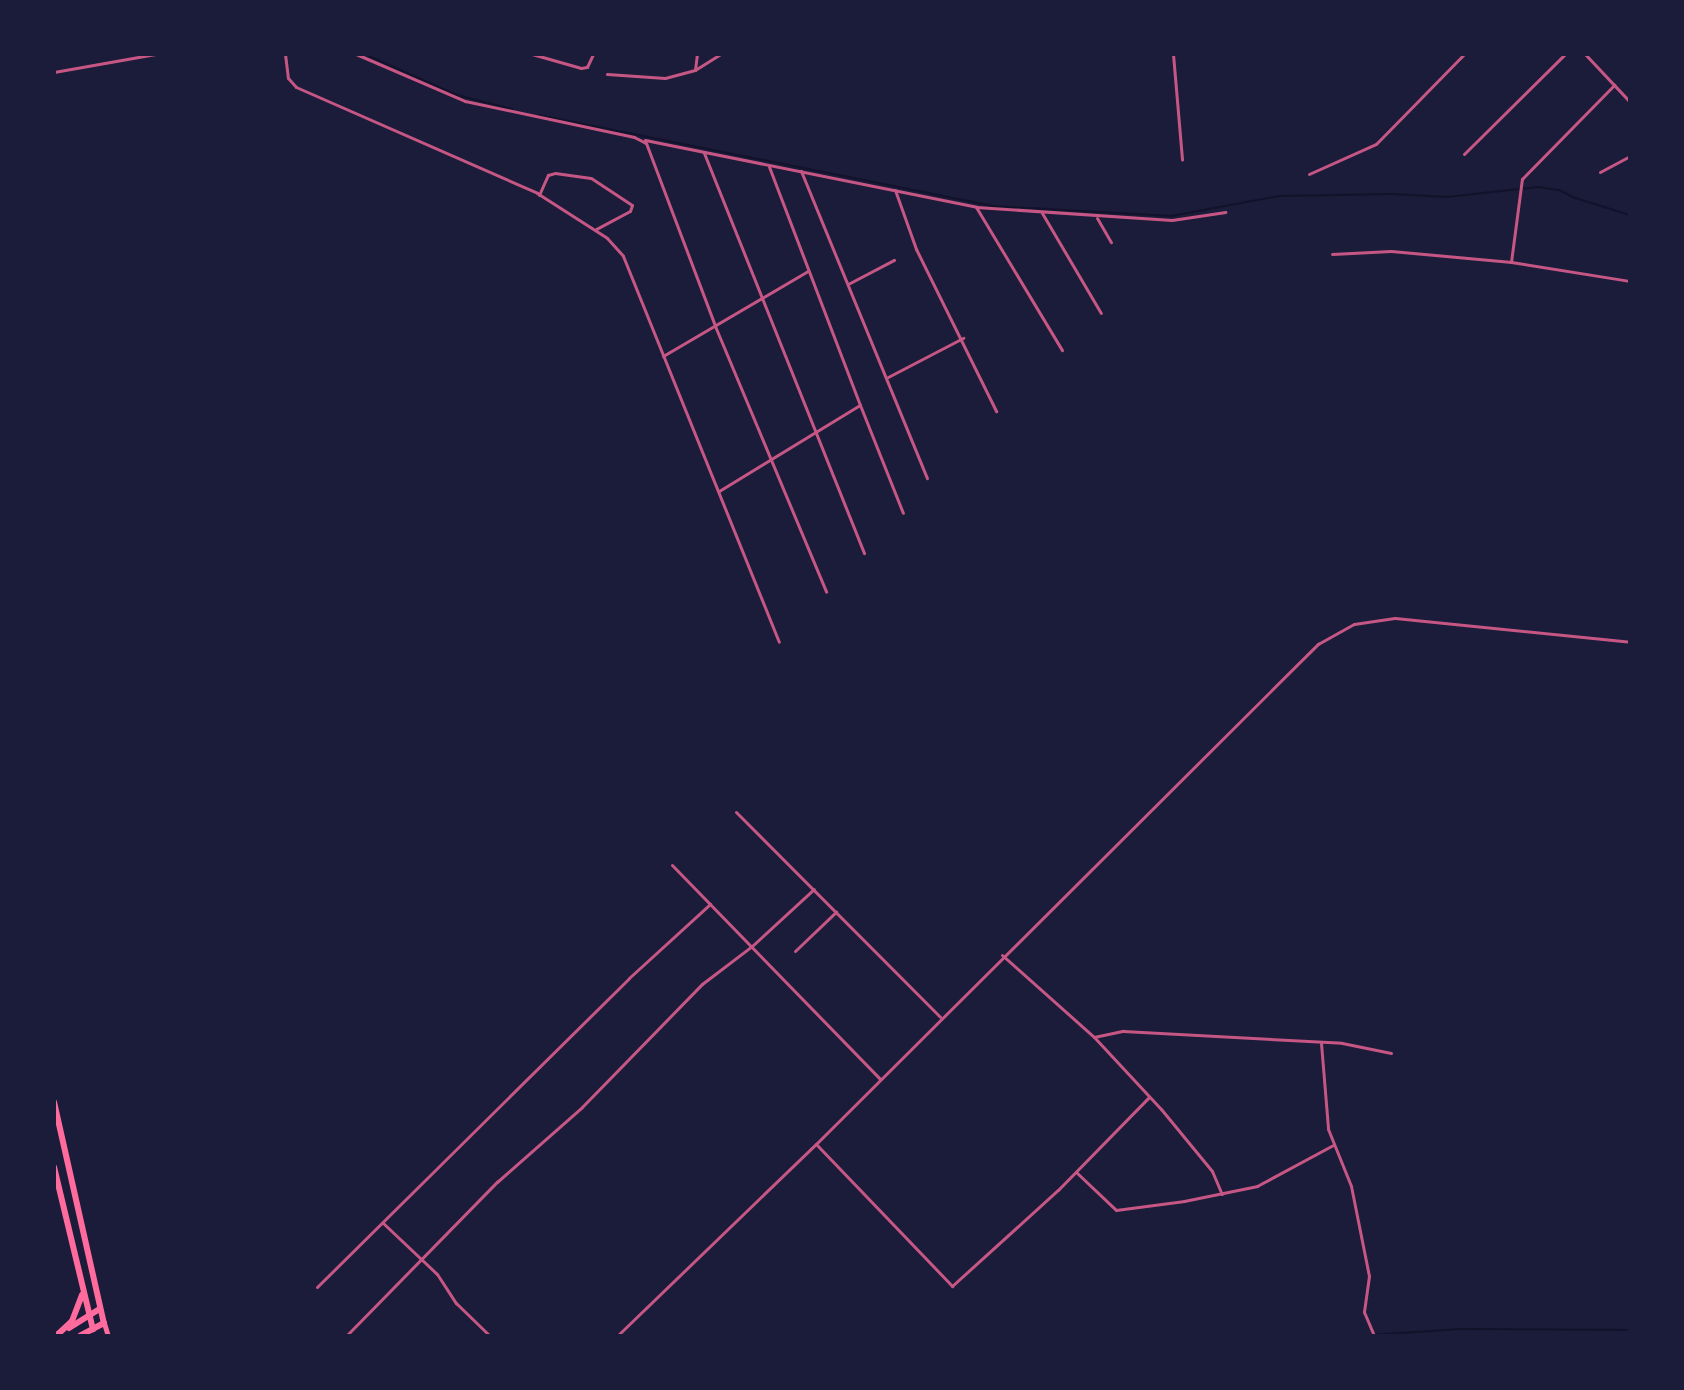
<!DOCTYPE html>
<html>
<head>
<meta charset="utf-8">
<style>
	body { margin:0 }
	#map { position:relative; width:1684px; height:1390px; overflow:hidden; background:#1b1b3a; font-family:Raleway,sans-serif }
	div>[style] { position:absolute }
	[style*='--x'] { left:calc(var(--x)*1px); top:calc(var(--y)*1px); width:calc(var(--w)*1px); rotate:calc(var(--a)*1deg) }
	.stream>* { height:2px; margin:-1px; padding:0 1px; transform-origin:1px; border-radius:1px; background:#12122b }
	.minor>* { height:3px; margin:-1.5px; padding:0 1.5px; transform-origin:1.5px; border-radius:1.5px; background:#c65784 }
	.primary>* { height:5px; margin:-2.5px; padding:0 2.5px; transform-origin:2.5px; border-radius:2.5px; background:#ff6b9d }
	.trunk>* { height:6px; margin:-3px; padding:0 3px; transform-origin:3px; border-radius:3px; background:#ff6b9d }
	span { translate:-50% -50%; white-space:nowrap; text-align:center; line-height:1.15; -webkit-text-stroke:7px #1b1b3a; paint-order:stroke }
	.frame { position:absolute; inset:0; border:56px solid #1b1b3a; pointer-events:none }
</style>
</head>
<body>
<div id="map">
	<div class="stream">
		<div style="--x:364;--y:54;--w:102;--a:23.8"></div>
		<div style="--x:457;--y:95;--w:57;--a:14.3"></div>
		<div style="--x:538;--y:115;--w:464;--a:11.3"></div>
		<div style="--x:993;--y:206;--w:178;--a:3.2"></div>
		<div style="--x:1171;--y:216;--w:110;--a:-10.5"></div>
		<div style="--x:1279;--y:196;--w:114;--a:-1"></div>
		<div style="--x:1393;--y:194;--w:54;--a:3.2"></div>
		<div style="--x:1447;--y:197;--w:92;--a:-6.3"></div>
		<div style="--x:1538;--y:187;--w:21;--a:8"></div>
		<div style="--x:1559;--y:190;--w:18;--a:27"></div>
		<div style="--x:1575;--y:198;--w:58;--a:17.2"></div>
		<div style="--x:1354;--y:1336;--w:107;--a:-3.7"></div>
		<div style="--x:1461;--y:1329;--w:169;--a:0.3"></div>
	</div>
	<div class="minor">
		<div style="--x:243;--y:54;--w:38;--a:0"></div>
		<div style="--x:285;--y:54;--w:24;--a:83"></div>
		<div style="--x:288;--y:78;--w:12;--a:48"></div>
		<div style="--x:296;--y:87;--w:263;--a:23.7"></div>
		<div style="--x:537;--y:193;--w:83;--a:32.7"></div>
		<div style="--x:607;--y:238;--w:24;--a:48"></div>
		<div style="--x:623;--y:256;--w:416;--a:68"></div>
		<div style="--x:356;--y:54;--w:119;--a:23.3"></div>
		<div style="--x:465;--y:101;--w:173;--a:12"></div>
		<div style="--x:634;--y:137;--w:13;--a:27"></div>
		<div style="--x:646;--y:143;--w:196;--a:69.3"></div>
		<div style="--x:715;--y:326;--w:288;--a:67.3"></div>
		<div style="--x:532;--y:54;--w:51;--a:15.9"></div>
		<div style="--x:581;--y:68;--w:6;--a:-9"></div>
		<div style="--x:587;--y:67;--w:14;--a:-65"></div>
		<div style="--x:928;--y:54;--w:55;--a:0"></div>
		<div style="--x:1173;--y:54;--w:106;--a:85.1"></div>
		<div style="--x:1585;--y:54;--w:66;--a:46.8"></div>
		<div style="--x:695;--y:70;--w:16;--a:-83"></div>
		<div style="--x:54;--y:72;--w:103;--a:-10.1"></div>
		<div style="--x:607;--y:74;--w:58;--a:3.9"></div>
		<div style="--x:665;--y:78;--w:31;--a:-15"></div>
		<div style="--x:695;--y:70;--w:31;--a:-32"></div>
		<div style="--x:645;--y:140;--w:338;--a:11.4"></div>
		<div style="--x:976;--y:207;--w:196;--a:3.8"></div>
		<div style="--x:1172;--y:220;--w:54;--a:-8.6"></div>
		<div style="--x:704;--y:153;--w:431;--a:68.2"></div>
		<div style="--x:1464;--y:154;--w:142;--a:-44.7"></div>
		<div style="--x:801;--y:171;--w:332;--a:67.7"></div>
		<div style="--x:1600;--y:172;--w:34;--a:-28"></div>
		<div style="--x:1309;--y:174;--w:73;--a:-24.1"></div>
		<div style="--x:1376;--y:144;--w:126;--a:-45.6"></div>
		<div style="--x:895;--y:190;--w:63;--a:70.4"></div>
		<div style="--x:916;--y:249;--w:181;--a:63.7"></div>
		<div style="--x:539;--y:195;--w:22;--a:-66"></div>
		<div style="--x:548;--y:175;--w:7;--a:-16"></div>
		<div style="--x:555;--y:173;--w:36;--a:8"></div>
		<div style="--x:591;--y:178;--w:49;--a:33.4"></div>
		<div style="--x:632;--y:205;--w:6;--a:108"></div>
		<div style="--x:630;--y:211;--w:38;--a:152"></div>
		<div style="--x:976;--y:207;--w:167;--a:59"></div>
		<div style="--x:1042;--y:213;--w:116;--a:59.5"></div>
		<div style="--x:1097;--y:218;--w:28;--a:60"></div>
		<div style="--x:1332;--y:254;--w:59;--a:-2.9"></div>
		<div style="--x:1391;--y:251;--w:121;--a:5.2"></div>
		<div style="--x:1511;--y:262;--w:121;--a:9.1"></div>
		<div style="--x:1511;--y:262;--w:84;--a:-82.5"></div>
		<div style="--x:1522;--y:179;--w:132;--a:-45.6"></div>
		<div style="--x:848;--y:284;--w:52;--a:-27.6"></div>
		<div style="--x:663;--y:356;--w:168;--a:-30.4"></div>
		<div style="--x:888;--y:377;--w:85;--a:-27.5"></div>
		<div style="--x:860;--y:405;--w:116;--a:68.3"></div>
		<div style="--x:719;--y:491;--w:165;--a:-31.4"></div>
		<div style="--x:860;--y:405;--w:255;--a:-110.9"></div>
		<div style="--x:736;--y:812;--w:289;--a:45.1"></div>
		<div style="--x:672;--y:865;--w:298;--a:45.8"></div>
		<div style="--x:795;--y:951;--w:57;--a:-43.6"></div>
		<div style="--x:1002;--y:955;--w:123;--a:41.7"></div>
		<div style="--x:1094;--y:1037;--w:98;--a:47.1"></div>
		<div style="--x:1161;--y:1109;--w:80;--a:50.6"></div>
		<div style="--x:1212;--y:1171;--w:25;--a:67"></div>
		<div style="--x:1094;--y:1037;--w:30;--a:-12"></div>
		<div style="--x:1123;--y:1031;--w:219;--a:3.1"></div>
		<div style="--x:1342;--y:1043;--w:50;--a:11.5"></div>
		<div style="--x:1321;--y:1043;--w:86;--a:85.3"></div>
		<div style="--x:1328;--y:1129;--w:61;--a:68"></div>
		<div style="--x:1351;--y:1186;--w:92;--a:78.7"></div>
		<div style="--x:1369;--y:1276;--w:36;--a:98"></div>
		<div style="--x:1364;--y:1312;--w:26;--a:67"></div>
		<div style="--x:816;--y:1144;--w:197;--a:46.2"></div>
		<div style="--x:952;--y:1286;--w:143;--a:-42.2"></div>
		<div style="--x:1058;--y:1190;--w:130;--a:-45.6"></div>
		<div style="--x:1076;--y:1172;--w:55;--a:43.5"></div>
		<div style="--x:1116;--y:1210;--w:69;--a:-7.5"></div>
		<div style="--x:1184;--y:1201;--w:75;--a:-11.6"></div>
		<div style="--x:1257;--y:1186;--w:86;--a:-28.3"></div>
		<div style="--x:383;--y:1223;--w:74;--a:43.4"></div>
		<div style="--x:437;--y:1274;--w:35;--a:57"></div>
		<div style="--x:456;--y:1303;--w:47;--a:44.1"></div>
		<div style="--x:317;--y:1287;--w:439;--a:-44.7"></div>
		<div style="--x:629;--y:978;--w:110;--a:-42.4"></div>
		<div style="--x:346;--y:1336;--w:216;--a:-45.6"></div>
		<div style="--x:497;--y:1182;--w:113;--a:-41.4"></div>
		<div style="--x:582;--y:1107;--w:172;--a:-45.7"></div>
		<div style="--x:702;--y:984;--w:63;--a:-37.2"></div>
		<div style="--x:752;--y:946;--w:84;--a:-42.6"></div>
		<div style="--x:617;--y:1336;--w:277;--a:-44"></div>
		<div style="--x:816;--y:1144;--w:709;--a:-44.89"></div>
		<div style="--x:1318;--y:644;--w:41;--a:-29.1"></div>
		<div style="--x:1354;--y:624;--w:41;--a:-8.3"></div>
		<div style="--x:1395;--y:618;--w:236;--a:5.8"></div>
	</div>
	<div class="primary">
		<div style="--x:104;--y:1323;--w:14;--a:73"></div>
	</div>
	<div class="trunk">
		<div style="--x:54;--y:1102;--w:227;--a:77.3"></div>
		<div style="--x:104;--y:1323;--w:27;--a:152"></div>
		<div style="--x:54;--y:1167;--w:167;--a:76.5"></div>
		<div style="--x:69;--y:1328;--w:36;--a:-32"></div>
		<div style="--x:56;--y:1336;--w:22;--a:-43"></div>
		<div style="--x:72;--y:1321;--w:28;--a:-69"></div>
	</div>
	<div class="frame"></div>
</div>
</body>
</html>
